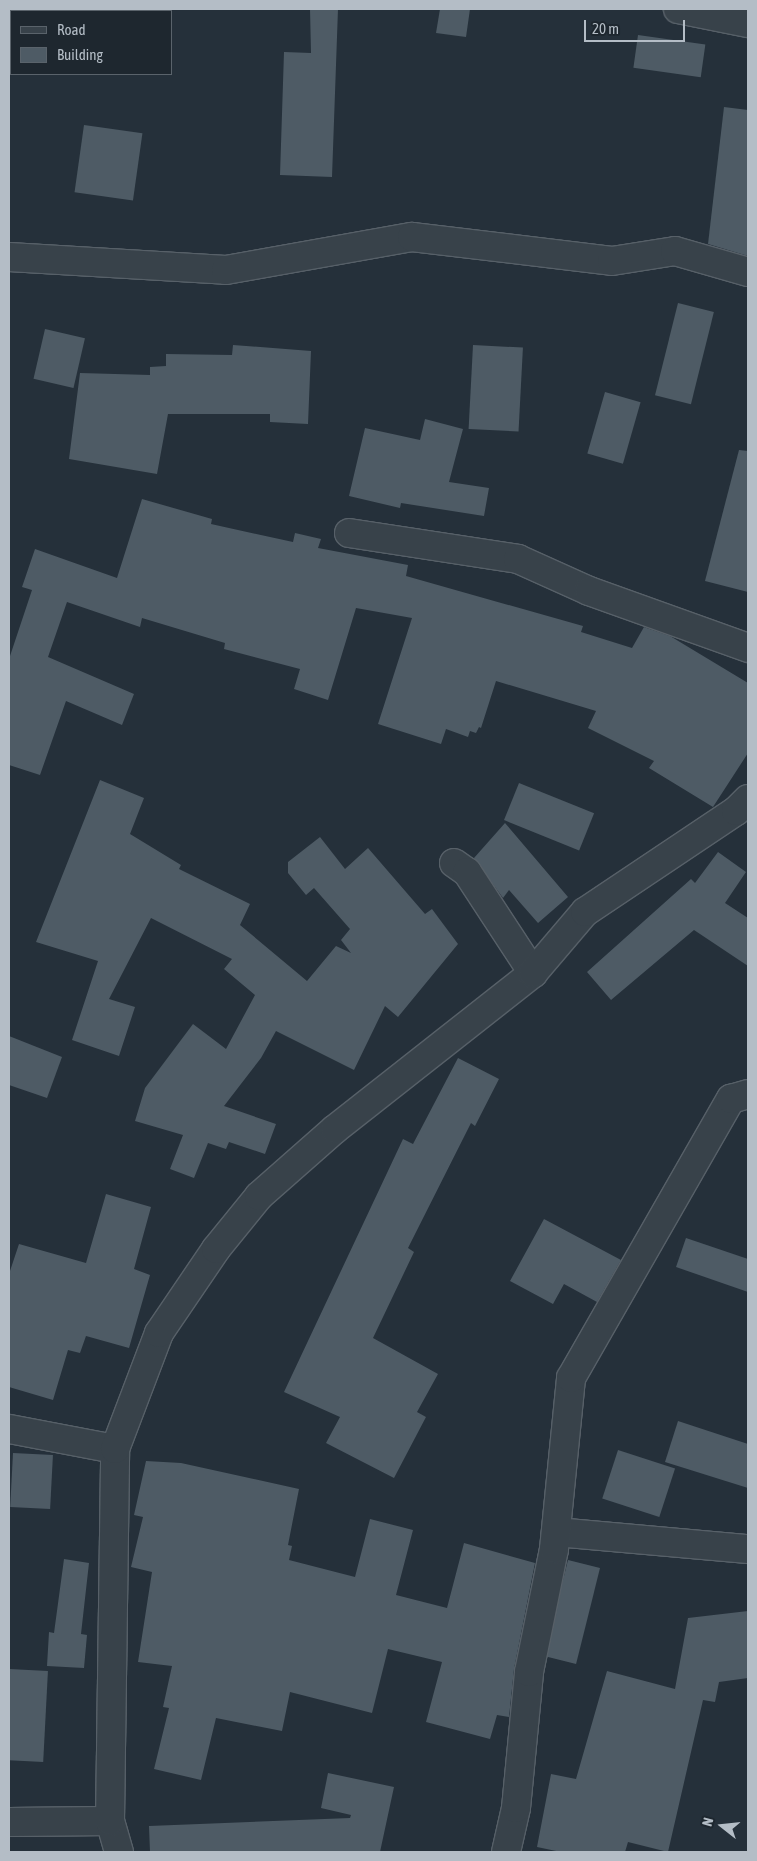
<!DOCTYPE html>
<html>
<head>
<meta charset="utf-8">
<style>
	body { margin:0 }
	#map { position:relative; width:757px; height:1861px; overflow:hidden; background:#25303a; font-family:"Asap Condensed",sans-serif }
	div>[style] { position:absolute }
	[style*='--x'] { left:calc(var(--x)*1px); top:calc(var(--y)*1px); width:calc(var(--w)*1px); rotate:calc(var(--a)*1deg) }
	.building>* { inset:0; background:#4e5b65; transform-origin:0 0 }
	.roads { filter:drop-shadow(1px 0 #576068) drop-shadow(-1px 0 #576068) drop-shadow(0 1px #576068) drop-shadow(0 -1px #576068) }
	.street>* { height:28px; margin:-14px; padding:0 14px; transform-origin:14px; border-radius:14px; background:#38424a }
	span { translate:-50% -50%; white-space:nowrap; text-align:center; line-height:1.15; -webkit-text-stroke:4px #1e272f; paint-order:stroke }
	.frame { position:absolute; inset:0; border:10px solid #b4bdc6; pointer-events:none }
	.legend { position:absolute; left:10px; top:10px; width:162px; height:65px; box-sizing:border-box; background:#1e272f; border:1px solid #5a636b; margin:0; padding:6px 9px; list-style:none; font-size:15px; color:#b4bdc6 }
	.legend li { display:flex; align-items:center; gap:10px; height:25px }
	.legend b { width:25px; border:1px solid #5a636b }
	.north { position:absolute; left:697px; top:1801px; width:50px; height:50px; -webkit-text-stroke:4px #1e272f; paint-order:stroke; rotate:286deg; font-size:14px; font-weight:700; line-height:20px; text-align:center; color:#b4bdc6 }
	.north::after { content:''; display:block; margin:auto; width:18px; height:22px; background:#b4bdc6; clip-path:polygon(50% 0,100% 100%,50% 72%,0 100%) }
	.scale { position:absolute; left:584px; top:20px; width:101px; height:22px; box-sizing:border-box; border:2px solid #b4bdc6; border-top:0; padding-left:6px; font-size:15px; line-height:18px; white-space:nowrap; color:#b4bdc6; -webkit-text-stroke:4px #1e272f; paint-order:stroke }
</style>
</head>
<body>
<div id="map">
	<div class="building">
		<div style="clip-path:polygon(310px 9px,338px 9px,332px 177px,280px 175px,284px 52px,311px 53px)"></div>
		<div style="clip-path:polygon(440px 9px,470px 9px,466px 37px,436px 33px)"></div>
		<div style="left:638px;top:35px;width:68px;height:33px;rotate:8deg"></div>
		<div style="clip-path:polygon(724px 107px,748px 110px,748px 256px,708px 244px)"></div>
		<div style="left:84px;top:125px;width:59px;height:68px;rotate:8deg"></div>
		<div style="left:678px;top:303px;width:37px;height:95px;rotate:14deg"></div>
		<div style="left:45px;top:329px;width:41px;height:51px;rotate:13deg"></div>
		<div style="clip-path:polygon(233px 345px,311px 351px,308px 424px,270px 422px,270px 414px,168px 414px,157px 474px,69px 459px,80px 373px,150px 375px,150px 367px,166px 366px,166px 354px,232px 355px)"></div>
		<div style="left:473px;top:345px;width:50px;height:84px;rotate:3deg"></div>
		<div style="left:605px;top:392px;width:37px;height:64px;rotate:16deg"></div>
		<div style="clip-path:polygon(425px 419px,463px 429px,449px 482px,489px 488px,484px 516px,401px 503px,400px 508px,349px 496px,365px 428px,420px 440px)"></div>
		<div style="clip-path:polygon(739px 450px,748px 451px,748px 592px,705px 581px)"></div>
		<div style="clip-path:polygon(142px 499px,212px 519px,211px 524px,293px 542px,295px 533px,321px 539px,318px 548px,408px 565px,406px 576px,583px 626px,581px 632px,632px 648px,644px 627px,670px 636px,748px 683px,748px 753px,713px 807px,649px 768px,654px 761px,588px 728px,596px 711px,496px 681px,481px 728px,479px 727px,476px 733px,470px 731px,468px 737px,446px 729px,441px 744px,378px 724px,412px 618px,356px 608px,328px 700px,294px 689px,300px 669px,224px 649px,225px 643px,142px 618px,140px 627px,67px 602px,48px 657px,134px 694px,122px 725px,66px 701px,40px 775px,9px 765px,9px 659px,32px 590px,22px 587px,35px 549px,117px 578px)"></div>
		<div style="clip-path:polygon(100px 780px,144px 798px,130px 834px,181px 865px,179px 869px,250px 904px,240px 925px,307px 981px,336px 946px,351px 953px,341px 940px,350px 929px,314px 888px,306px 895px,288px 873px,288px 862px,320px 837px,345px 869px,368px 848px,425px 914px,432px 909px,458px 944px,398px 1017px,385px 1006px,354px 1070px,276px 1031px,261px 1058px,224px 1106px,276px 1124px,265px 1154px,229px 1142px,226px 1149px,208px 1143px,194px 1178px,170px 1169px,183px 1135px,135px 1121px,145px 1088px,193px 1024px,226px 1049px,255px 995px,224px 969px,232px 959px,151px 918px,109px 999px,135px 1007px,119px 1056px,72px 1040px,98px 961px,36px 942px)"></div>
		<div style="left:519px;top:783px;width:81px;height:40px;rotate:22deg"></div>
		<div style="clip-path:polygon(505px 823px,568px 897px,538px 923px,509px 890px,503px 898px,474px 858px)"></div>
		<div style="clip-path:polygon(718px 852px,746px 872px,725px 903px,748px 918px,748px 966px,694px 930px,611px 1000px,587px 972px,691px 879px,695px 883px)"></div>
		<div style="clip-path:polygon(9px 1036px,62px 1057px,47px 1098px,9px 1085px)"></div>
		<div style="clip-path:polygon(458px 1058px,499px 1079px,475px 1126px,471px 1123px,408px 1248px,414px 1252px,373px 1338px,438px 1374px,417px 1412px,426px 1417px,394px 1478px,326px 1443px,340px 1417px,284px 1392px,403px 1139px,413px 1144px)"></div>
		<div style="clip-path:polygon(106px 1194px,151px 1207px,134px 1269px,150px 1275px,129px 1348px,86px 1336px,80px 1353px,68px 1350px,53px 1400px,9px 1387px,9px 1274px,19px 1244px,86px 1263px)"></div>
		<div style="clip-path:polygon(544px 1219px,621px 1260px,597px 1302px,564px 1284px,553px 1304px,510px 1281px)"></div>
		<div style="clip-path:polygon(686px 1238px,748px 1259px,748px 1292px,676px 1267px)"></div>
		<div style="clip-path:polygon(678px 1421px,748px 1444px,748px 1488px,665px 1462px)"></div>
		<div style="left:618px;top:1450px;width:60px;height:51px;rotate:18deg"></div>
		<div style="left:13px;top:1453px;width:40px;height:54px;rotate:3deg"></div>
		<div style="clip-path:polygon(146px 1461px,181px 1463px,299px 1489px,288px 1545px,292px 1546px,289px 1560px,355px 1577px,370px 1519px,413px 1530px,396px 1595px,447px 1608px,464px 1543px,535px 1563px,514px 1669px,509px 1717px,497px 1715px,490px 1739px,426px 1722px,442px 1662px,388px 1649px,372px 1713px,290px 1692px,282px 1731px,216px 1718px,201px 1780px,154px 1769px,169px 1708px,163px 1707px,172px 1666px,138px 1662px,152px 1572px,131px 1567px,143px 1517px,134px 1515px)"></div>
		<div style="clip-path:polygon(64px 1559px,89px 1563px,81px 1634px,87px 1635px,84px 1668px,47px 1666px,49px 1632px,54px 1633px)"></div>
		<div style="left:568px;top:1560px;width:33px;height:99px;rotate:14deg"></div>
		<div style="clip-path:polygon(748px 1611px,748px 1678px,719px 1682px,715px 1702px,703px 1700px,668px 1852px,628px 1842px,625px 1852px,561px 1852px,537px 1847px,551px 1774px,576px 1779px,607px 1671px,675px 1689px,688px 1618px)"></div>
		<div style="left:9px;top:1669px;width:39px;height:91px;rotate:3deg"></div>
		<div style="clip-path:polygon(328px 1773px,394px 1787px,380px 1852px,150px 1852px,149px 1826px,350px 1818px,351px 1815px,321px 1808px)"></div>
	</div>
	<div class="roads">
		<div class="street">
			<div style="--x:678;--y:9;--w:71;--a:11.3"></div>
			<div style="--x:9;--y:257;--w:217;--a:3.4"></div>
			<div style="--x:226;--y:270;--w:189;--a:-10.1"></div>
			<div style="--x:412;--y:237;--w:201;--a:6.8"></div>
			<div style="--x:612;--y:261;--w:64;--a:-9"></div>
			<div style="--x:675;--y:251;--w:76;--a:16"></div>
			<div style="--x:349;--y:533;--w:171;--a:8.7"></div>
			<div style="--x:518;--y:559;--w:78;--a:24.3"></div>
			<div style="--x:589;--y:591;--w:169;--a:19.7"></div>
			<div style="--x:454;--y:863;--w:16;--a:35"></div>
			<div style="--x:467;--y:872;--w:121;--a:56.8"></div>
			<div style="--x:9;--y:1429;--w:108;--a:10.7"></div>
			<div style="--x:556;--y:1532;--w:193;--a:5.1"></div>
			<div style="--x:9;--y:1822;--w:101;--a:-0.6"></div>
			<div style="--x:119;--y:1852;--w:32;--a:-106"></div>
			<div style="--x:110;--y:1821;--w:372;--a:-89.2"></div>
			<div style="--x:115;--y:1449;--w:124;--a:-69.2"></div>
			<div style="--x:159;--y:1333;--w:102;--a:-55.8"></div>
			<div style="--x:216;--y:1249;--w:68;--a:-50.9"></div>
			<div style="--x:259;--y:1196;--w:101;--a:-41.4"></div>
			<div style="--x:335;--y:1129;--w:252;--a:-38.2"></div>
			<div style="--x:533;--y:973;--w:80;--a:-49.6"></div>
			<div style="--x:585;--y:912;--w:182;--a:-33.8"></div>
			<div style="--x:736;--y:811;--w:17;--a:-45"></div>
			<div style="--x:506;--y:1852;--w:45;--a:-77.2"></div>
			<div style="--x:516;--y:1808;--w:137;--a:-84.5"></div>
			<div style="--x:529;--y:1672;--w:126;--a:-78.5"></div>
			<div style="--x:554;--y:1549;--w:172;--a:-84.3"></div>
			<div style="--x:571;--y:1378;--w:322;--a:-60.2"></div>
			<div style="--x:731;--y:1099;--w:18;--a:-16"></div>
		</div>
	</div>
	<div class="frame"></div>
	<ul class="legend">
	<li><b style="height:6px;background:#38424a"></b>Road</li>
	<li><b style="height:14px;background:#4e5b65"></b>Building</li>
	</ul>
	<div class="north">N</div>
	<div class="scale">20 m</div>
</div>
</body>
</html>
